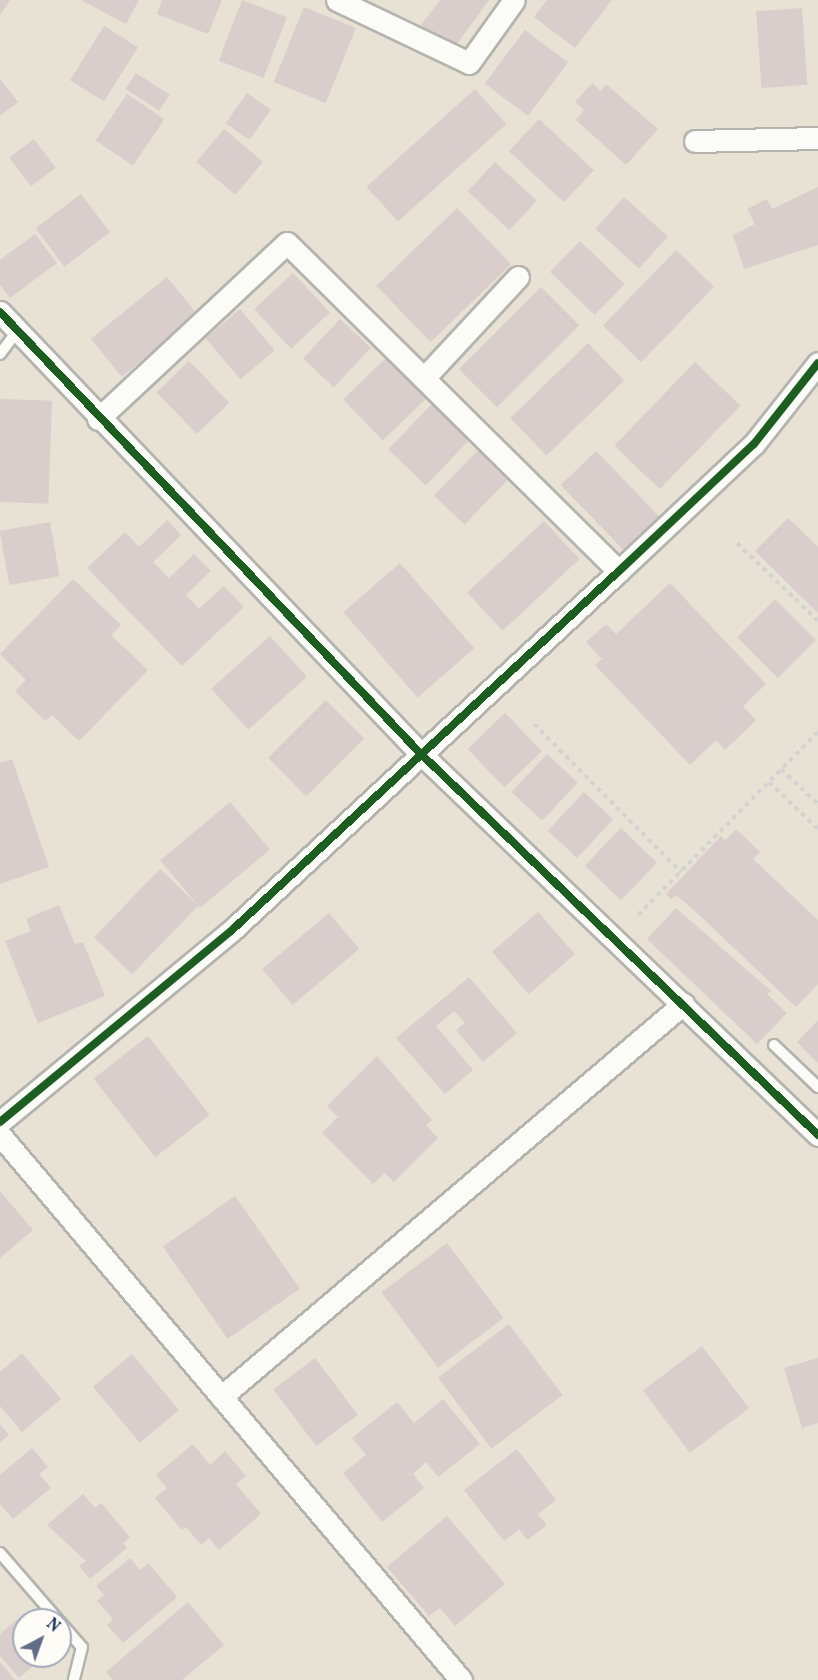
<!DOCTYPE html>
<html>
<head>
<meta charset="utf-8">
<style>
	body { margin:0 }
	#map { position:relative; width:818px; height:1680px; overflow:hidden; background:#e7e2d3; font-family:Vollkorn,serif }
	div>[style] { position:absolute }
	[style*='--x'] { left:calc(var(--x)*1px); top:calc(var(--y)*1px); width:calc(var(--w)*1px); rotate:calc(var(--a)*1deg) }
	.building>* { inset:0; background:#d9cecb; transform-origin:0 0 }
	.path>* { height:4px; margin-top:-2px; transform-origin:0; background:repeating-linear-gradient(90deg,#d3d4d2 0 4.5px,transparent 0 9px) }
	.roads { filter:drop-shadow(2px 0 #b4b3ae) drop-shadow(-2px 0 #b4b3ae) drop-shadow(0 2px #b4b3ae) drop-shadow(0 -2px #b4b3ae) }
	.lane>* { height:10px; margin:-5px; padding:0 5px; transform-origin:5px; border-radius:5px; background:#fbfbf8 }
	.street>* { height:21px; margin:-10.5px; padding:0 10.5px; transform-origin:10.5px; border-radius:10.5px; background:#fbfbf8 }
	.cycleway>* { height:8px; margin:-4px; padding:0 4px; transform-origin:4px; border-radius:4px; background:#1b5e20 }
	span { translate:-50% -50%; white-space:nowrap; text-align:center; line-height:1.15; -webkit-text-stroke:6px #fdfcf7; paint-order:stroke }
	.north { position:absolute; left:12px; top:1608px; width:60px; height:60px; box-sizing:border-box; background:#fdfcf7; border:2px solid #a3aaba; border-radius:50%; rotate:41deg; font-size:16px; font-weight:700; line-height:24px; text-align:center; color:#1b2f5e }
	.north::after { content:''; display:block; margin:auto; width:21px; height:27px; background:#626e87; clip-path:polygon(50% 0,100% 100%,50% 72%,0 100%) }
</style>
</head>
<body>
<div id="map">
	<div class="building">
		<div style="clip-path:polygon(0 0,10px 0,0 15px)"></div>
		<div style="clip-path:polygon(81px 0,139px 0,126px 24px)"></div>
		<div style="clip-path:polygon(162px 0,222px 0,208px 34px,157px 14px)"></div>
		<div style="left:242px;top:0;width:48px;height:65px;rotate:21deg"></div>
		<div style="clip-path:polygon(440px 0,489px 0,454px 48px,421px 25px)"></div>
		<div style="clip-path:polygon(547px 0,612px 0,575px 48px,534px 17px)"></div>
		<div style="left:304px;top:7px;width:56px;height:81px;rotate:22deg"></div>
		<div style="left:802px;top:8px;width:77px;height:46px;rotate:86deg"></div>
		<div style="left:104px;top:26px;width:40px;height:64px;rotate:32deg"></div>
		<div style="left:525px;top:30px;width:54px;height:67px;rotate:37deg"></div>
		<div style="left:136px;top:73px;width:40px;height:19px;rotate:33deg"></div>
		<div style="clip-path:polygon(0 79px,18px 102px,0 116px)"></div>
		<div style="clip-path:polygon(592px 83px,601px 91px,606px 84px,658px 129px,626px 165px,576px 120px,584px 110px,575px 102px)"></div>
		<div style="left:475px;top:89px;width:47px;height:146px;rotate:48deg"></div>
		<div style="left:247px;top:93px;width:29px;height:37px;rotate:35deg"></div>
		<div style="left:127px;top:94px;width:45px;height:56px;rotate:34deg"></div>
		<div style="left:539px;top:119px;width:75px;height:44px;rotate:43deg"></div>
		<div style="left:224px;top:129px;width:51px;height:43px;rotate:40deg"></div>
		<div style="left:34px;top:139px;width:36px;height:31px;rotate:53deg"></div>
		<div style="left:495px;top:162px;width:57px;height:40px;rotate:43deg"></div>
		<div style="clip-path:polygon(818px 187px,818px 245px,744px 269px,733px 235px,755px 224px,747px 209px,767px 199px,772px 209px)"></div>
		<div style="left:81px;top:194px;width:48px;height:57px;rotate:53deg"></div>
		<div style="left:624px;top:197px;width:59px;height:43px;rotate:42deg"></div>
		<div style="left:457px;top:208px;width:78px;height:112px;rotate:46deg"></div>
		<div style="clip-path:polygon(35px 234px,57px 263px,10px 298px,0 285px,0 260px)"></div>
		<div style="left:580px;top:241px;width:62px;height:43px;rotate:44deg"></div>
		<div style="left:676px;top:250px;width:53px;height:105px;rotate:44deg"></div>
		<div style="left:293px;top:273px;width:54px;height:53px;rotate:47deg"></div>
		<div style="left:167px;top:277px;width:49px;height:98px;rotate:51deg"></div>
		<div style="left:541px;top:287px;width:54px;height:116px;rotate:45deg"></div>
		<div style="left:240px;top:309px;width:54px;height:45px;rotate:50deg"></div>
		<div style="left:340px;top:319px;width:42px;height:54px;rotate:43deg"></div>
		<div style="left:588px;top:343px;width:52px;height:108px;rotate:46deg"></div>
		<div style="left:387px;top:357px;width:57px;height:61px;rotate:46deg"></div>
		<div style="left:189px;top:361px;width:58px;height:45px;rotate:46deg"></div>
		<div style="left:695px;top:362px;width:63px;height:116px;rotate:44deg"></div>
		<div style="left:0;top:399px;width:52px;height:103px;rotate:2deg"></div>
		<div style="left:432px;top:404px;width:52px;height:63px;rotate:44deg"></div>
		<div style="left:480px;top:448px;width:42px;height:66px;rotate:44deg"></div>
		<div style="left:596px;top:451px;width:91px;height:49px;rotate:46deg"></div>
		<div style="clip-path:polygon(788px 518px,818px 547px,818px 613px,755px 551px)"></div>
		<div style="clip-path:polygon(167px 520px,181px 535px,153px 562px,169px 578px,194px 554px,211px 571px,186px 595px,199px 609px,224px 586px,244px 607px,182px 666px,87px 568px,125px 532px,139px 547px)"></div>
		<div style="left:544px;top:521px;width:52px;height:105px;rotate:47deg"></div>
		<div style="left:50px;top:522px;width:55px;height:51px;rotate:80deg"></div>
		<div style="left:400px;top:563px;width:113px;height:75px;rotate:49deg"></div>
		<div style="clip-path:polygon(73px 579px,121px 625px,111px 635px,148px 670px,79px 741px,52px 715px,45px 721px,15px 691px,26px 680px,0 654px)"></div>
		<div style="clip-path:polygon(670px 583px,766px 684px,743px 706px,756px 720px,725px 750px,716px 740px,690px 765px,595px 665px,602px 659px,586px 642px,606px 624px,616px 634px)"></div>
		<div style="left:775px;top:599px;width:58px;height:54px;rotate:45deg"></div>
		<div style="left:270px;top:636px;width:55px;height:79px;rotate:48deg"></div>
		<div style="left:326px;top:700px;width:54px;height:82px;rotate:45deg"></div>
		<div style="left:505px;top:713px;width:53px;height:52px;rotate:46deg"></div>
		<div style="left:547px;top:754px;width:42px;height:52px;rotate:43deg"></div>
		<div style="clip-path:polygon(12px 759px,49px 867px,0 884px,0 763px)"></div>
		<div style="left:584px;top:792px;width:40px;height:53px;rotate:43deg"></div>
		<div style="left:230px;top:802px;width:62px;height:91px;rotate:50deg"></div>
		<div style="left:621px;top:828px;width:50px;height:52px;rotate:44deg"></div>
		<div style="clip-path:polygon(736px 829px,760px 852px,753px 859px,818px 920px,818px 984px,796px 1007px,696px 912px,676px 895px,671px 899px,666px 894px,721px 836px,725px 840px)"></div>
		<div style="left:160px;top:869px;width:53px;height:95px;rotate:44deg"></div>
		<div style="clip-path:polygon(59px 905px,75px 944px,83px 942px,105px 996px,38px 1023px,5px 941px,31px 931px,26px 919px)"></div>
		<div style="clip-path:polygon(676px 908px,771px 991px,767px 994px,787px 1013px,757px 1044px,647px 939px)"></div>
		<div style="left:538px;top:912px;width:56px;height:61px;rotate:49deg"></div>
		<div style="left:329px;top:913px;width:47px;height:87px;rotate:50deg"></div>
		<div style="clip-path:polygon(469px 977px,517px 1033px,483px 1062px,456px 1030px,465px 1023px,454px 1011px,436px 1026px,473px 1070px,445px 1094px,396px 1038px)"></div>
		<div style="clip-path:polygon(818px 1020px,818px 1063px,797px 1042px)"></div>
		<div style="left:148px;top:1036px;width:100px;height:69px;rotate:52deg"></div>
		<div style="clip-path:polygon(377px 1056px,432px 1120px,426px 1125px,438px 1138px,394px 1182px,385px 1173px,373px 1184px,322px 1133px,338px 1117px,327px 1106px)"></div>
		<div style="clip-path:polygon(0 1191px,33px 1230px,0 1258px)"></div>
		<div style="left:235px;top:1196px;width:113px;height:88px;rotate:55deg"></div>
		<div style="left:447px;top:1243px;width:94px;height:82px;rotate:53deg"></div>
		<div style="left:509px;top:1324px;width:89px;height:89px;rotate:53deg"></div>
		<div style="left:702px;top:1346px;width:78px;height:74px;rotate:53deg"></div>
		<div style="clip-path:polygon(22px 1353px,61px 1399px,22px 1432px,0 1406px,0 1372px)"></div>
		<div style="left:132px;top:1354px;width:73px;height:51px;rotate:50deg"></div>
		<div style="left:315px;top:1358px;width:71px;height:52px;rotate:53deg"></div>
		<div style="clip-path:polygon(818px 1358px,818px 1423px,802px 1428px,784px 1368px)"></div>
		<div style="clip-path:polygon(443px 1399px,480px 1444px,438px 1477px,426px 1462px,413px 1474px,424px 1488px,382px 1522px,343px 1473px,366px 1455px,352px 1438px,397px 1402px,414px 1423px)"></div>
		<div style="clip-path:polygon(0 1424px,9px 1435px,0 1442px)"></div>
		<div style="clip-path:polygon(193px 1444px,210px 1465px,225px 1451px,246px 1476px,236px 1484px,261px 1514px,219px 1550px,209px 1538px,201px 1545px,186px 1527px,182px 1530px,155px 1498px,167px 1488px,156px 1475px)"></div>
		<div style="clip-path:polygon(32px 1448px,48px 1467px,39px 1474px,51px 1488px,13px 1519px,0 1504px,0 1475px)"></div>
		<div style="clip-path:polygon(517px 1449px,556px 1500px,538px 1514px,547px 1525px,527px 1540px,519px 1529px,504px 1541px,464px 1490px)"></div>
		<div style="clip-path:polygon(83px 1494px,95px 1508px,101px 1503px,130px 1537px,123px 1543px,127px 1548px,90px 1579px,79px 1566px,86px 1561px,47px 1525px)"></div>
		<div style="clip-path:polygon(447px 1516px,505px 1584px,455px 1626px,440px 1608px,429px 1616px,387px 1567px)"></div>
		<div style="clip-path:polygon(130px 1558px,140px 1570px,148px 1563px,177px 1597px,123px 1643px,107px 1625px,113px 1619px,97px 1601px,104px 1595px,96px 1586px)"></div>
		<div style="clip-path:polygon(188px 1602px,224px 1645px,182px 1680px,113px 1680px,106px 1672px)"></div>
		<div style="clip-path:polygon(25px 1613px,31px 1620px,24px 1620px,24px 1656px,45px 1656px,19px 1678px,0 1656px,0 1634px)"></div>
		<div style="clip-path:polygon(0 1662px,15px 1680px,0 1680px)"></div>
	</div>
	<div class="path">
		<div style="--x:737;--y:543;--w:112;--a:43.9"></div>
		<div style="--x:534;--y:724;--w:209;--a:45.2"></div>
		<div style="--x:781;--y:769;--w:51;--a:43.4"></div>
		<div style="--x:769;--y:782;--w:68;--a:43.8"></div>
		<div style="--x:638;--y:915;--w:257;--a:-45.5"></div>
	</div>
	<div class="roads">
		<div class="lane">
			<div style="--x:0;--y:354;--w:26;--a:-53"></div>
			<div style="--x:774;--y:1045;--w:61;--a:43.7"></div>
			<div style="--x:0;--y:1553;--w:89;--a:49.1"></div>
			<div style="--x:60;--y:1622;--w:33;--a:49"></div>
			<div style="--x:82;--y:1647;--w:34;--a:104"></div>
		</div>
		<div class="street">
			<div style="--x:337;--y:0;--w:146;--a:25.5"></div>
			<div style="--x:469;--y:63;--w:77;--a:-54.5"></div>
			<div style="--x:695;--y:141;--w:123;--a:-1.4"></div>
			<div style="--x:0;--y:312;--w:609;--a:46.4"></div>
			<div style="--x:420;--y:753;--w:552;--a:43.82"></div>
			<div style="--x:424;--y:378;--w:138;--a:-47.1"></div>
			<div style="--x:98;--y:419;--w:258;--a:-43"></div>
			<div style="--x:287;--y:243;--w:467;--a:44.7"></div>
			<div style="--x:0;--y:1122;--w:300;--a:-39.6"></div>
			<div style="--x:231;--y:931;--w:529;--a:-42.86"></div>
			<div style="--x:619;--y:571;--w:185;--a:-43.3"></div>
			<div style="--x:754;--y:444;--w:103;--a:-51.7"></div>
			<div style="--x:0;--y:1135;--w:714;--a:49.77"></div>
			<div style="--x:221;--y:1397;--w:607;--a:-40.39"></div>
		</div>
	</div>
	<div class="cycleway">
		<div style="--x:0;--y:312;--w:609;--a:46.4"></div>
		<div style="--x:420;--y:753;--w:552;--a:43.82"></div>
		<div style="--x:0;--y:1122;--w:300;--a:-39.6"></div>
		<div style="--x:231;--y:931;--w:529;--a:-42.86"></div>
		<div style="--x:619;--y:571;--w:185;--a:-43.3"></div>
		<div style="--x:754;--y:444;--w:103;--a:-51.7"></div>
	</div>
	<div class="north">N</div>
</div>
</body>
</html>
